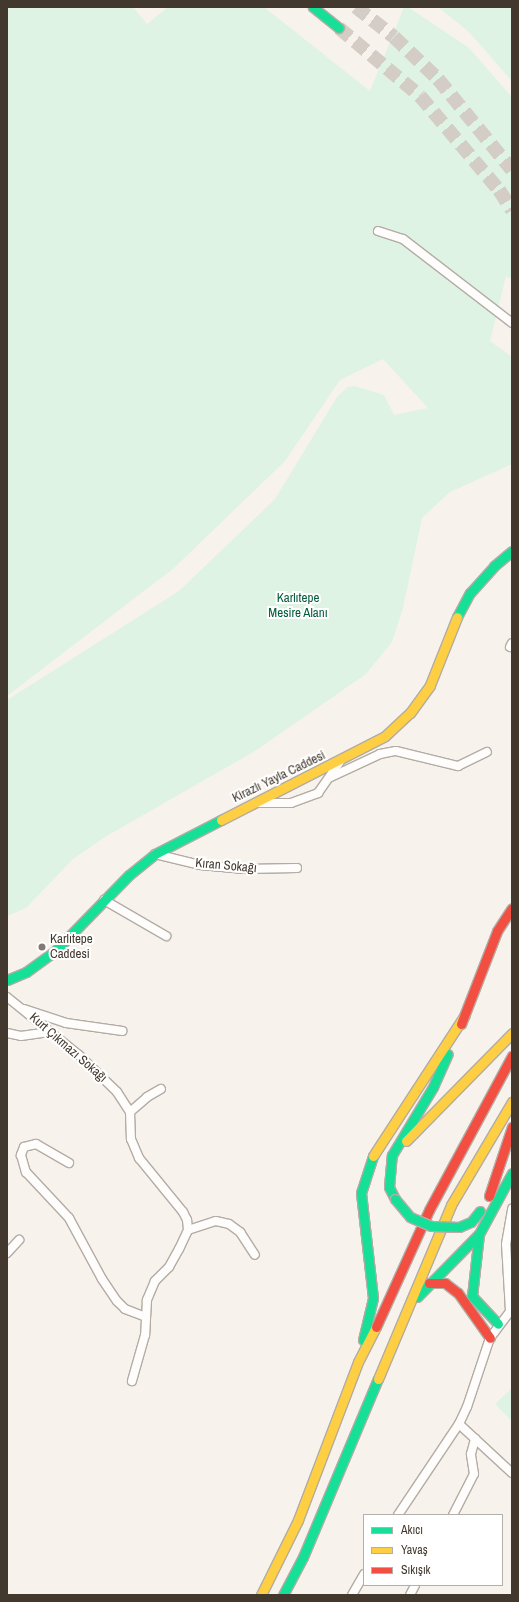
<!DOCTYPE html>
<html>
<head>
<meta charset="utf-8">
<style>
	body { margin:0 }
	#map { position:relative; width:519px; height:1602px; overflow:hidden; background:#f8f2ec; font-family:"Archivo Narrow",sans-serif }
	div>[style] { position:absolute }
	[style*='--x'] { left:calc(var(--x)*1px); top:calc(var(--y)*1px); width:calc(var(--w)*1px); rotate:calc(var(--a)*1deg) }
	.green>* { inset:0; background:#def3e3 }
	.highway-tunnel>* { height:14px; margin-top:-7px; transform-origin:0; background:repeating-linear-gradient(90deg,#d4cdc6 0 14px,transparent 0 21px) }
	.roads { filter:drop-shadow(1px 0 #b3aca4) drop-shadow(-1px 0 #b3aca4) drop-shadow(0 1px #b3aca4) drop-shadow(0 -1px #b3aca4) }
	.street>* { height:8px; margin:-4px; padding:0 4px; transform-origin:4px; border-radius:4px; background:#fefdfc }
	.fast>* { height:9px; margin:-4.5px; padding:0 4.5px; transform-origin:4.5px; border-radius:4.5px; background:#16e098 }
	.slow>* { height:9px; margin:-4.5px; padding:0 4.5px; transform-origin:4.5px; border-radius:4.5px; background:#ffcf43 }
	.jam>* { height:9px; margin:-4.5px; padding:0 4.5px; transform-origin:4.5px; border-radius:4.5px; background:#f24e42 }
	.bridges { filter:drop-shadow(1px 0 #bdaaab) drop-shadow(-1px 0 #bdaaab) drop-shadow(0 1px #bdaaab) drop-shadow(0 -1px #bdaaab) }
	.fast-bridge>* { height:9px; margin:-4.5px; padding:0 4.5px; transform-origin:4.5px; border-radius:4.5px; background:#16e098 }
	.dots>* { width:11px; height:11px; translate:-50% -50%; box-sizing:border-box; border:2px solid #fff; border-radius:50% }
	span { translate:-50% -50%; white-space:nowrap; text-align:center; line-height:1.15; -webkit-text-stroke:4px #fff; paint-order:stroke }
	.park-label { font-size:13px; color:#005b39 }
	.street-label { font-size:13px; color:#42382d }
	.poi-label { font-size:13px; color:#42382d }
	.left { translate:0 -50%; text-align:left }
	.frame { position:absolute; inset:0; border:8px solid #42382d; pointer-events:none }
	.legend { position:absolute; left:363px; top:1514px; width:140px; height:72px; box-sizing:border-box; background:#fff; border:1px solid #b3afab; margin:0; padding:5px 7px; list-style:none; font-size:12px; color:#42382d }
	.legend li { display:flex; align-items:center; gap:8px; height:20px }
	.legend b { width:20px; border:1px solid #b3afab }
</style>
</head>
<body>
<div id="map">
	<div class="green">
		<div style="clip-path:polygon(7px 7px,133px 7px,147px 24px,168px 7px,264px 7px,370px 91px,404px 7px,408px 7px,469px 48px,512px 97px,512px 279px,506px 276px,490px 341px,512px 357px,512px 464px,450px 492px,422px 518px,403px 608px,392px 642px,366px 674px,255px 751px,105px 837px,73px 859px,26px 908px,7px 916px,7px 700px,179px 591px,275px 499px,337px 397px,347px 387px,355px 386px,384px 395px,394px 415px,428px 408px,383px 359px,340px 380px,285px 461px,174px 568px,7px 696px)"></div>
		<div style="clip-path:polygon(438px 7px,512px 7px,512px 81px,469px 32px)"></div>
		<div style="clip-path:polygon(512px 1388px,512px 1421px,495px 1404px)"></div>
	</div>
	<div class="highway-tunnel">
		<div style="--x:356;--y:7;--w:48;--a:38.3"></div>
		<div style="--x:394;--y:37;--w:61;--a:43.7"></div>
		<div style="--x:438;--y:79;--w:117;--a:50.9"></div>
		<div style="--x:339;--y:28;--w:106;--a:40"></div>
		<div style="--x:420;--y:96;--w:123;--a:50"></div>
		<div style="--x:499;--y:190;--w:24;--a:57"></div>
	</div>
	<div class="roads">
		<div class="street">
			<div style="--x:378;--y:231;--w:26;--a:18"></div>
			<div style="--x:403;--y:239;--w:138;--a:37.6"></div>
			<div style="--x:510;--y:647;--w:4;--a:-63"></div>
			<div style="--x:331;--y:777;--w:54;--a:-25.1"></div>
			<div style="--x:380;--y:754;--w:16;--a:-11"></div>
			<div style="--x:396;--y:751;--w:64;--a:13.6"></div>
			<div style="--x:458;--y:766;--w:32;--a:-26"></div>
			<div style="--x:256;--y:803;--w:35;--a:0"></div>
			<div style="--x:291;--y:803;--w:29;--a:-20"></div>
			<div style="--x:318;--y:793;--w:38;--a:-55"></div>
			<div style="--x:155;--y:854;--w:46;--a:13.7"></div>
			<div style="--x:200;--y:865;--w:44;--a:5.2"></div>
			<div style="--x:244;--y:869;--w:53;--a:-1.1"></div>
			<div style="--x:104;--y:900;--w:72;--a:30.1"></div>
			<div style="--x:7;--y:997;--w:92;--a:38.9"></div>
			<div style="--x:79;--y:1055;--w:53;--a:44.2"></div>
			<div style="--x:117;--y:1092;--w:24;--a:57"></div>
			<div style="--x:130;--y:1112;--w:27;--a:88"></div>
			<div style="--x:131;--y:1139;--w:21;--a:67"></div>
			<div style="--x:139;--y:1158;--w:70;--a:50.8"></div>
			<div style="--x:183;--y:1212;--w:9;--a:63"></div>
			<div style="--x:187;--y:1220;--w:10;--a:84"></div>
			<div style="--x:188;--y:1230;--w:21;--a:115"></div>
			<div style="--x:179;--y:1249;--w:21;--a:119"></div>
			<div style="--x:169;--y:1267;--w:20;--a:135"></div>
			<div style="--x:155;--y:1281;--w:21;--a:113"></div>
			<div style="--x:147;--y:1300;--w:35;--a:93"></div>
			<div style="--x:145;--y:1335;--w:48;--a:105.8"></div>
			<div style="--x:24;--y:1009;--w:44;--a:18.4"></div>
			<div style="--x:66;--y:1023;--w:57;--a:8.1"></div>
			<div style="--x:7;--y:1033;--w:14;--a:12"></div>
			<div style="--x:21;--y:1036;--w:30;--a:-8"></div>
			<div style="--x:130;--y:1112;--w:23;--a:-41"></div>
			<div style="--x:147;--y:1097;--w:16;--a:-30"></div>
			<div style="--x:69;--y:1163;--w:38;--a:-150"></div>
			<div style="--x:36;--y:1144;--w:12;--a:166"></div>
			<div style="--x:24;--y:1147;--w:9;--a:111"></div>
			<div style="--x:21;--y:1155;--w:18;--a:74"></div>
			<div style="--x:26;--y:1172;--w:63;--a:46.9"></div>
			<div style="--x:69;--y:1218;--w:69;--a:61.6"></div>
			<div style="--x:102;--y:1279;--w:27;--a:56"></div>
			<div style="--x:117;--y:1301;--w:11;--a:45"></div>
			<div style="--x:125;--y:1309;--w:22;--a:21"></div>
			<div style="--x:188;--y:1230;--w:29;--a:-18"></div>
			<div style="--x:216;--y:1221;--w:13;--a:13"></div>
			<div style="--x:229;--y:1224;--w:14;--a:36"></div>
			<div style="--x:240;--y:1232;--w:27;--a:57"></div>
			<div style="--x:7;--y:1253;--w:18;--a:-47"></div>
			<div style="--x:459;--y:1424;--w:72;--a:42.8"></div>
			<div style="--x:398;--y:1515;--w:110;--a:-56.2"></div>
			<div style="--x:459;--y:1424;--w:19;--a:-65"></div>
			<div style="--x:467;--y:1407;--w:73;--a:-71.6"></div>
			<div style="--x:490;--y:1338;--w:34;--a:-53"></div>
			<div style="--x:510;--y:1311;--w:67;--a:-93.4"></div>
			<div style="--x:506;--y:1244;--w:36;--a:-80"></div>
			<div style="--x:453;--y:1515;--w:46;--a:-62.9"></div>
			<div style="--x:474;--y:1474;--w:20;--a:-99"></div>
			<div style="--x:471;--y:1454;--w:16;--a:-75"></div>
			<div style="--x:352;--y:1595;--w:24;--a:-60"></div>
			<div style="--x:410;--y:1595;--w:11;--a:-63"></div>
		</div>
		<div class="fast">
			<div style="--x:313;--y:7;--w:33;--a:39"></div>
			<div style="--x:457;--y:617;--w:27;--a:-62"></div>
			<div style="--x:470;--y:593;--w:36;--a:-48"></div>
			<div style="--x:494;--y:566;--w:23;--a:-40"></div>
			<div style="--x:7;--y:980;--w:21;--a:-23"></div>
			<div style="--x:26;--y:972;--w:36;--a:-36"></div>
			<div style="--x:55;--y:951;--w:106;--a:-45.8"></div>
			<div style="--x:129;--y:875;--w:33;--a:-39"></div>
			<div style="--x:155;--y:854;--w:74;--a:-27.3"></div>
			<div style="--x:395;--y:1199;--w:13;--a:-117"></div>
			<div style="--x:389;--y:1187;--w:32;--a:-85"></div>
			<div style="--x:392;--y:1155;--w:79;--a:-58.9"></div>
			<div style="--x:433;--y:1087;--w:36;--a:-66"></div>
			<div style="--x:479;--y:1234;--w:62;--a:96.4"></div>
			<div style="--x:472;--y:1296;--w:38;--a:47"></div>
			<div style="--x:417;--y:1297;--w:88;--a:-45.5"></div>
			<div style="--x:479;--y:1234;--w:69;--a:-61.6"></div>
			<div style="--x:363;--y:1340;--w:43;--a:-76.6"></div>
			<div style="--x:373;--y:1298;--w:106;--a:-96.5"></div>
			<div style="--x:361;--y:1193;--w:39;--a:-72"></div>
			<div style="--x:283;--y:1595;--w:43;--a:-62.2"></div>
			<div style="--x:303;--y:1557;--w:193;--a:-67.2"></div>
		</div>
		<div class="slow">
			<div style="--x:221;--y:820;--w:184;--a:-27.1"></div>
			<div style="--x:385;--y:736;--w:34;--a:-43"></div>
			<div style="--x:410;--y:713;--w:34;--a:-54"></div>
			<div style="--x:430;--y:685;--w:73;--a:-68.3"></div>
			<div style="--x:406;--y:1141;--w:151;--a:-45.5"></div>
			<div style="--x:373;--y:1156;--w:168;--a:-56.9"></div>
			<div style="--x:378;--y:1379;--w:189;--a:-67.2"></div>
			<div style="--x:451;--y:1205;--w:120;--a:-59.4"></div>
			<div style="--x:261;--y:1595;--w:84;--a:-63.7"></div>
			<div style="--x:298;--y:1520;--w:169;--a:-69.2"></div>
			<div style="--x:358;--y:1362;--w:39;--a:-63"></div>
		</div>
		<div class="jam">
			<div style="--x:461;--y:1024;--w:100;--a:-68.8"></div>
			<div style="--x:497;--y:931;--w:27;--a:-57"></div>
			<div style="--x:489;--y:1196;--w:73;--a:-71.6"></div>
			<div style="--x:429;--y:1283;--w:16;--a:0"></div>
			<div style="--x:445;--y:1283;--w:16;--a:38"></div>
			<div style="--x:458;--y:1293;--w:55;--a:54.6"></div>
			<div style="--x:376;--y:1327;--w:128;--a:-65.6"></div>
			<div style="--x:429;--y:1210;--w:175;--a:-61.7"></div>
		</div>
	</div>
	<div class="bridges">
		<div class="fast-bridge">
			<div style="--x:395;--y:1199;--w:23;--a:50"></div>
			<div style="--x:410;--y:1217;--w:23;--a:23"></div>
			<div style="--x:431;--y:1226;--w:28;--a:2"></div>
			<div style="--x:459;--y:1227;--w:13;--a:-23"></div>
			<div style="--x:471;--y:1222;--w:14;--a:-51"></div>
		</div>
	</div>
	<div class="dots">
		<div style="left:42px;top:947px;background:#827970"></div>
	</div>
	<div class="park-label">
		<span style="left:298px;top:606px">Karlıtepe<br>Mesire Alanı</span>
	</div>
	<div class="street-label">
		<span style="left:279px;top:777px;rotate:-26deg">Kirazlı Yayla Caddesi</span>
		<span style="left:226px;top:866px;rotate:5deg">Kıran Sokağı</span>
		<span style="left:68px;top:1048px;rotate:41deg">Kurt Çıkmazı Sokağı</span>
	</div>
	<div class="poi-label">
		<span class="left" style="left:50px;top:947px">Karlıtepe<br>Caddesi</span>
	</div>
	<div class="frame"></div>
	<ul class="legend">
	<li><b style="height:5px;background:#16e098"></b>Akıcı</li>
	<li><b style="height:5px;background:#ffcf43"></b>Yavaş</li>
	<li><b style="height:5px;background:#f24e42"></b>Sıkışık</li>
	</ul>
</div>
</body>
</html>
